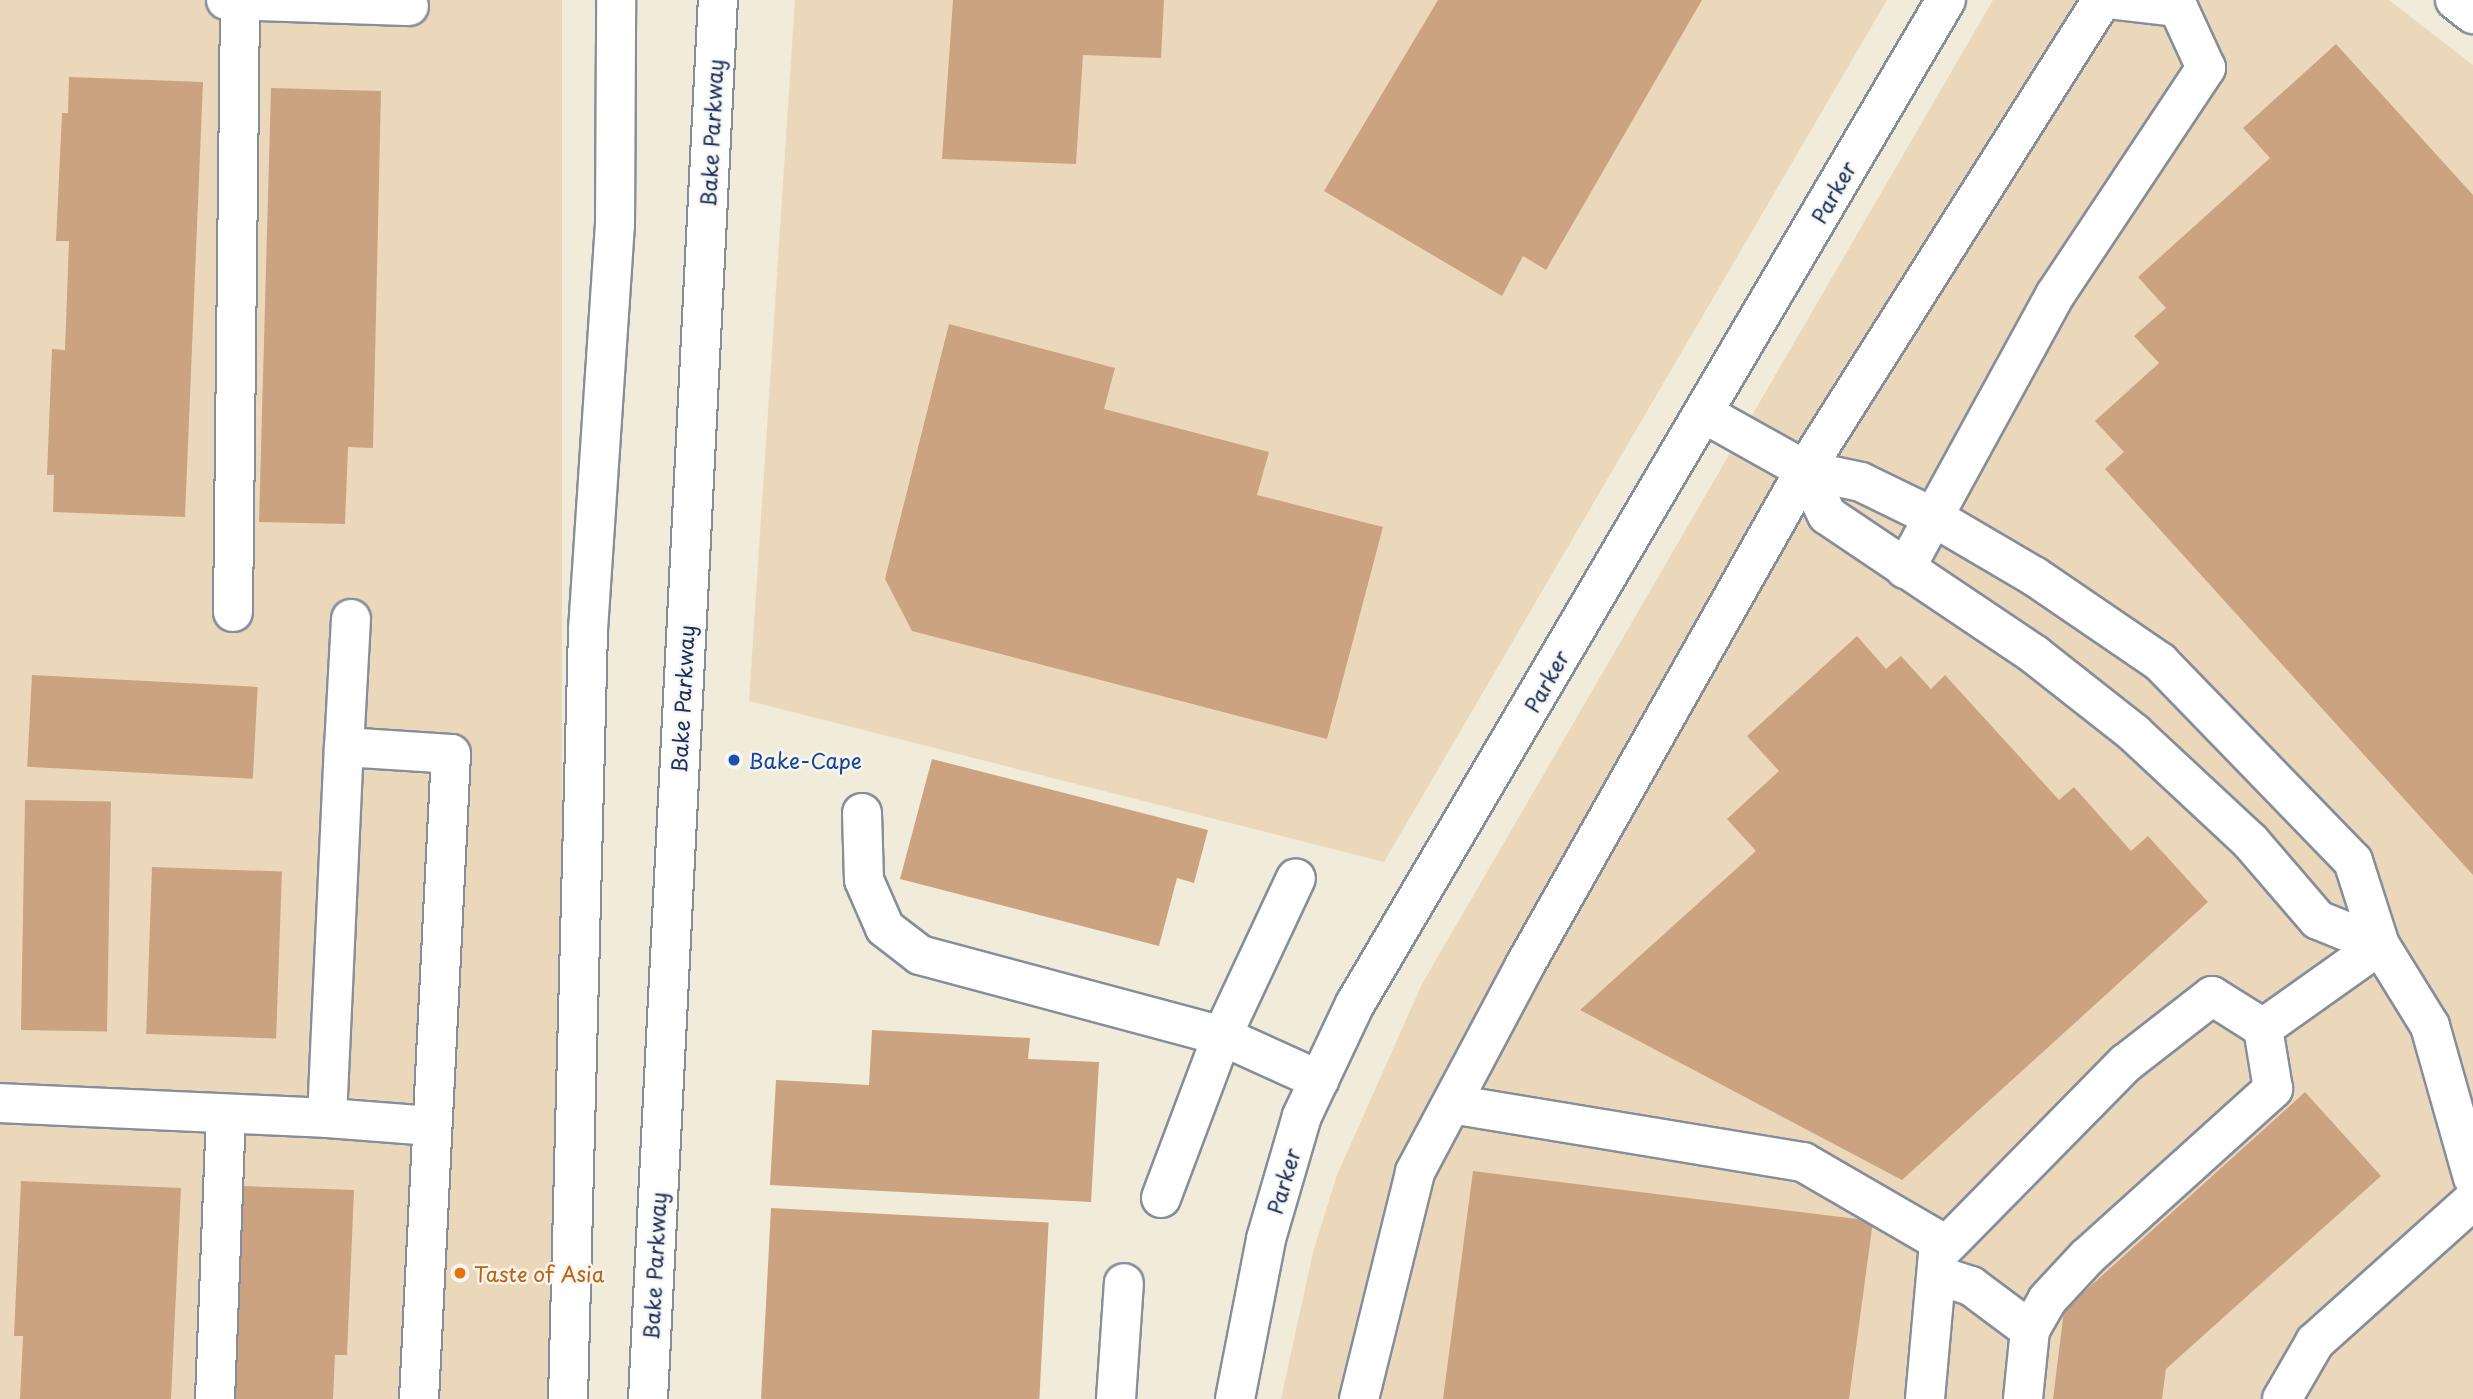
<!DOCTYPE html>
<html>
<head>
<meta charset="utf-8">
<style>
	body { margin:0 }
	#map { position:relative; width:2473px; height:1399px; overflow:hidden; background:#f0ecd9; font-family:"Playpen Sans",sans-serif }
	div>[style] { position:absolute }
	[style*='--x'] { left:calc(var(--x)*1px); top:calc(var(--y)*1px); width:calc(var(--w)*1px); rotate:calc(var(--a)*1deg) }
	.built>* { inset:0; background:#ebd8ba; transform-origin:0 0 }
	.building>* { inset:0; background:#cba380; transform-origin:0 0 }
	.roads { filter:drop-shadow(2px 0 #868e9c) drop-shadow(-2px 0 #868e9c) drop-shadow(0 2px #868e9c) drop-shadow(0 -2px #868e9c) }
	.minor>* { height:38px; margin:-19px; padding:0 19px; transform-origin:19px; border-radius:19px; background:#fff }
	.major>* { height:38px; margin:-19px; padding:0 19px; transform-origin:19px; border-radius:19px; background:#fff }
	.dots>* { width:19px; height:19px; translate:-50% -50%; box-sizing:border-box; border:4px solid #f6f6f2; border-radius:50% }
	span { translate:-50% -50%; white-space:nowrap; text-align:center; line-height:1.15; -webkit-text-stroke:5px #f6f6f2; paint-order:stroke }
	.street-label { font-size:21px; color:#1b2f5e }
	.transit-label { font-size:21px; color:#164399 }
	.left { translate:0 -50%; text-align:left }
	.food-label { font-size:21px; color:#c56008 }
</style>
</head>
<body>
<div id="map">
	<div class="built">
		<div style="left:0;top:0;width:562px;height:1399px"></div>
		<div style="clip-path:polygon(795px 0,1887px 0,1384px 862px,749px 701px)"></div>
		<div style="clip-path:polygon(1993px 0,2389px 0,2473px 65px,2473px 1399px,1281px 1399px,1313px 1252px,1337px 1175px,1422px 984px)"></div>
	</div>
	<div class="building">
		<div style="clip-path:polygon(953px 0,1164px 0,1161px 58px,1083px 55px,1076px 164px,942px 159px)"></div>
		<div style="clip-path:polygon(1438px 0,1702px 0,1546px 270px,1523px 256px,1502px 296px,1324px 191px)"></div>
		<div style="clip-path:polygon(2336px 44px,2473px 195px,2473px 875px,2105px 469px,2124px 452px,2095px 421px,2159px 363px,2134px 336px,2166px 308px,2138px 277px,2270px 158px,2243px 128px)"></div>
		<div style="clip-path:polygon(69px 77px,203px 82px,185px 517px,53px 512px,54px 475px,47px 475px,52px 349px,65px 350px,69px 241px,56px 241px,62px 113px,68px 113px)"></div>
		<div style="clip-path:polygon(271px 88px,381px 91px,373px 448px,348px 447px,345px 524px,259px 522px)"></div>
		<div style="clip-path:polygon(949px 324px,1115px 368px,1104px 409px,1269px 452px,1257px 495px,1383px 527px,1327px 739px,912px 631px,885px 579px)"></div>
		<div style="clip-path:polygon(1857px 636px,1886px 669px,1901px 656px,1931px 689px,1945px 675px,2059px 800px,2074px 787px,2131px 851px,2148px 836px,2208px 902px,1902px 1180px,1580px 1010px,1756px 851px,1727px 819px,1779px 771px,1747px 736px)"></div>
		<div style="left:32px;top:675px;width:226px;height:92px;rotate:3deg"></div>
		<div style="clip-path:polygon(932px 759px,1208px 830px,1194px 883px,1177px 878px,1159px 946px,900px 879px)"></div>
		<div style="left:25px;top:800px;width:86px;height:230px;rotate:1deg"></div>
		<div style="left:152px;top:867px;width:130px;height:167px;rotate:2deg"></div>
		<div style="clip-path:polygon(872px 1030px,1030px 1038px,1028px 1059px,1099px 1062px,1091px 1202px,770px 1185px,776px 1080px,869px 1085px)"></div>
		<div style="clip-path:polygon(2305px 1092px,2381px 1176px,2166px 1369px,2162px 1399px,2053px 1399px,2064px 1310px)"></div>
		<div style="clip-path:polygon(1473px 1171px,1873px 1221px,1849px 1399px,1443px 1399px)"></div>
		<div style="clip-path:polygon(21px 1181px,181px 1188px,171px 1399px,20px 1399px,23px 1336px,14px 1336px)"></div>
		<div style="clip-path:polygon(242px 1186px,354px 1190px,347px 1355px,335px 1355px,333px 1399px,232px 1399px)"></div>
		<div style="left:771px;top:1208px;width:278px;height:191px;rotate:3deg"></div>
	</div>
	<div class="roads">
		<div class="minor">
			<div style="--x:226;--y:0;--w:183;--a:1.9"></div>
			<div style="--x:1703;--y:413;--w:117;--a:29.2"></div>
			<div style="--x:1805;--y:470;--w:57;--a:12.1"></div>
			<div style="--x:1861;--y:482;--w:82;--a:25.9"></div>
			<div style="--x:1935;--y:518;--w:115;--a:30.4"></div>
			<div style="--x:2034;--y:576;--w:153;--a:34.3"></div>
			<div style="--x:2160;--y:662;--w:277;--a:45.9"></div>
			<div style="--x:2353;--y:861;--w:88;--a:72.2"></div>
			<div style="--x:2380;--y:945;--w:95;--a:58.3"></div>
			<div style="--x:2430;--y:1026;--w:158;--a:74.2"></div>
			<div style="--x:1805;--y:470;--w:50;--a:63.9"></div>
			<div style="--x:1827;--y:515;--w:251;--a:33.9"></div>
			<div style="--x:2035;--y:655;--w:126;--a:38.2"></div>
			<div style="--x:2134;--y:733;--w:158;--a:43"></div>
			<div style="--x:2250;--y:841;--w:104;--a:49.3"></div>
			<div style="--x:2318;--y:920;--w:67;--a:22"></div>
			<div style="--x:1905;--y:569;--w:312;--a:-61.3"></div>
			<div style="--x:2055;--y:295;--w:273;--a:-56.4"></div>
			<div style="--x:2206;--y:68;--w:67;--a:-114.7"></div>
			<div style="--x:2178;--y:7;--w:61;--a:-173.5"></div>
			<div style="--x:233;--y:612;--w:611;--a:-89.34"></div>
			<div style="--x:351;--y:619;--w:128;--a:93.1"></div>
			<div style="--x:344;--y:747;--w:107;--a:3.7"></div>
			<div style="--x:451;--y:754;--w:646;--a:92.84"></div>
			<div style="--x:862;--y:813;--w:67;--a:88.3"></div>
			<div style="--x:864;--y:880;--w:52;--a:66.4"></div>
			<div style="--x:885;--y:928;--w:44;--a:37.6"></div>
			<div style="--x:920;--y:955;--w:313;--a:15"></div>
			<div style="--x:1222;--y:1036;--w:107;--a:24.4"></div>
			<div style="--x:0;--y:1103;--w:327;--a:2.6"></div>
			<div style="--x:327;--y:1118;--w:371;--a:-87.4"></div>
			<div style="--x:1452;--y:1104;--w:356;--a:9.4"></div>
			<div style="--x:1803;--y:1162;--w:165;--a:30.1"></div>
			<div style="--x:327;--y:1118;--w:105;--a:4.4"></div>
			<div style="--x:1161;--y:1198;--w:173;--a:-69.4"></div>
			<div style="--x:1222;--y:1036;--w:174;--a:-64.9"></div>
			<div style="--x:1937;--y:1275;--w:36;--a:18"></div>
			<div style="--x:1971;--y:1286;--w:74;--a:36.7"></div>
			<div style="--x:2030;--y:1330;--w:69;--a:95.8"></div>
			<div style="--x:2030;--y:1330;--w:34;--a:-60"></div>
			<div style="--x:2047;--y:1300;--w:59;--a:-47.1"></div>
			<div style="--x:2087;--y:1257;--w:251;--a:-42.1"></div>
			<div style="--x:2273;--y:1089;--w:62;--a:-99.3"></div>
			<div style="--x:215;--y:1399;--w:285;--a:-87.8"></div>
			<div style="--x:1116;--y:1399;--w:116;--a:-86.1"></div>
			<div style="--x:1235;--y:1399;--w:163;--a:-79"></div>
			<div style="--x:1266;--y:1239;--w:128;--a:-73.7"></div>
			<div style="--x:1302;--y:1116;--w:124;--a:-64.7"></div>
			<div style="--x:1355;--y:1004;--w:1165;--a:-59.52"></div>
			<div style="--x:1359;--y:1399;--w:234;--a:-76.1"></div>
			<div style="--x:1415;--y:1172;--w:234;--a:-62"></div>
			<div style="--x:1525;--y:965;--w:569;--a:-60.51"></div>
			<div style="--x:1805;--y:470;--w:556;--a:-57.71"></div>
			<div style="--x:1925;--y:1399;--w:146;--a:-84.9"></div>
			<div style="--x:1938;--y:1254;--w:268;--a:-45.5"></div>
			<div style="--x:2126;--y:1063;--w:109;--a:-37.9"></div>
			<div style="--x:2212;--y:996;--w:60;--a:32.1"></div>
			<div style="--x:2263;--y:1028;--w:143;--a:-35.4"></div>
			<div style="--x:2282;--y:1399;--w:66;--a:-59.9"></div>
			<div style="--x:2315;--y:1342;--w:212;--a:-41.9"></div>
		</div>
		<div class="major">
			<div style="--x:2455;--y:0;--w:23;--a:38"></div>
			<div style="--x:568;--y:1399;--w:769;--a:-88.51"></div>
			<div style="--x:588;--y:630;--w:405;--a:-86.2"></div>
			<div style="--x:615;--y:226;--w:226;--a:-89.7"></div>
			<div style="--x:648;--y:1399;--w:1401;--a:-87.14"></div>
		</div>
	</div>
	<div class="dots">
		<div style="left:734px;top:760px;background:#1a4fb4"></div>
		<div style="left:460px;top:1273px;background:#e8710a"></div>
	</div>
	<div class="street-label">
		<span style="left:711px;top:133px;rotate:-87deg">Bake Parkway</span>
		<span style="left:1833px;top:192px;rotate:-60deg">Parker</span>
		<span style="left:1546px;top:681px;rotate:-60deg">Parker</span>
		<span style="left:682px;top:699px;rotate:-87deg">Bake Parkway</span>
		<span style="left:1283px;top:1181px;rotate:-73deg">Parker</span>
		<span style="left:654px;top:1266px;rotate:-87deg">Bake Parkway</span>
	</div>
	<div class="transit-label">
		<span class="left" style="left:748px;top:760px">Bake-Cape</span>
	</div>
	<div class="food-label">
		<span class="left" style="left:474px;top:1273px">Taste of Asia</span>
	</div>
</div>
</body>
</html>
